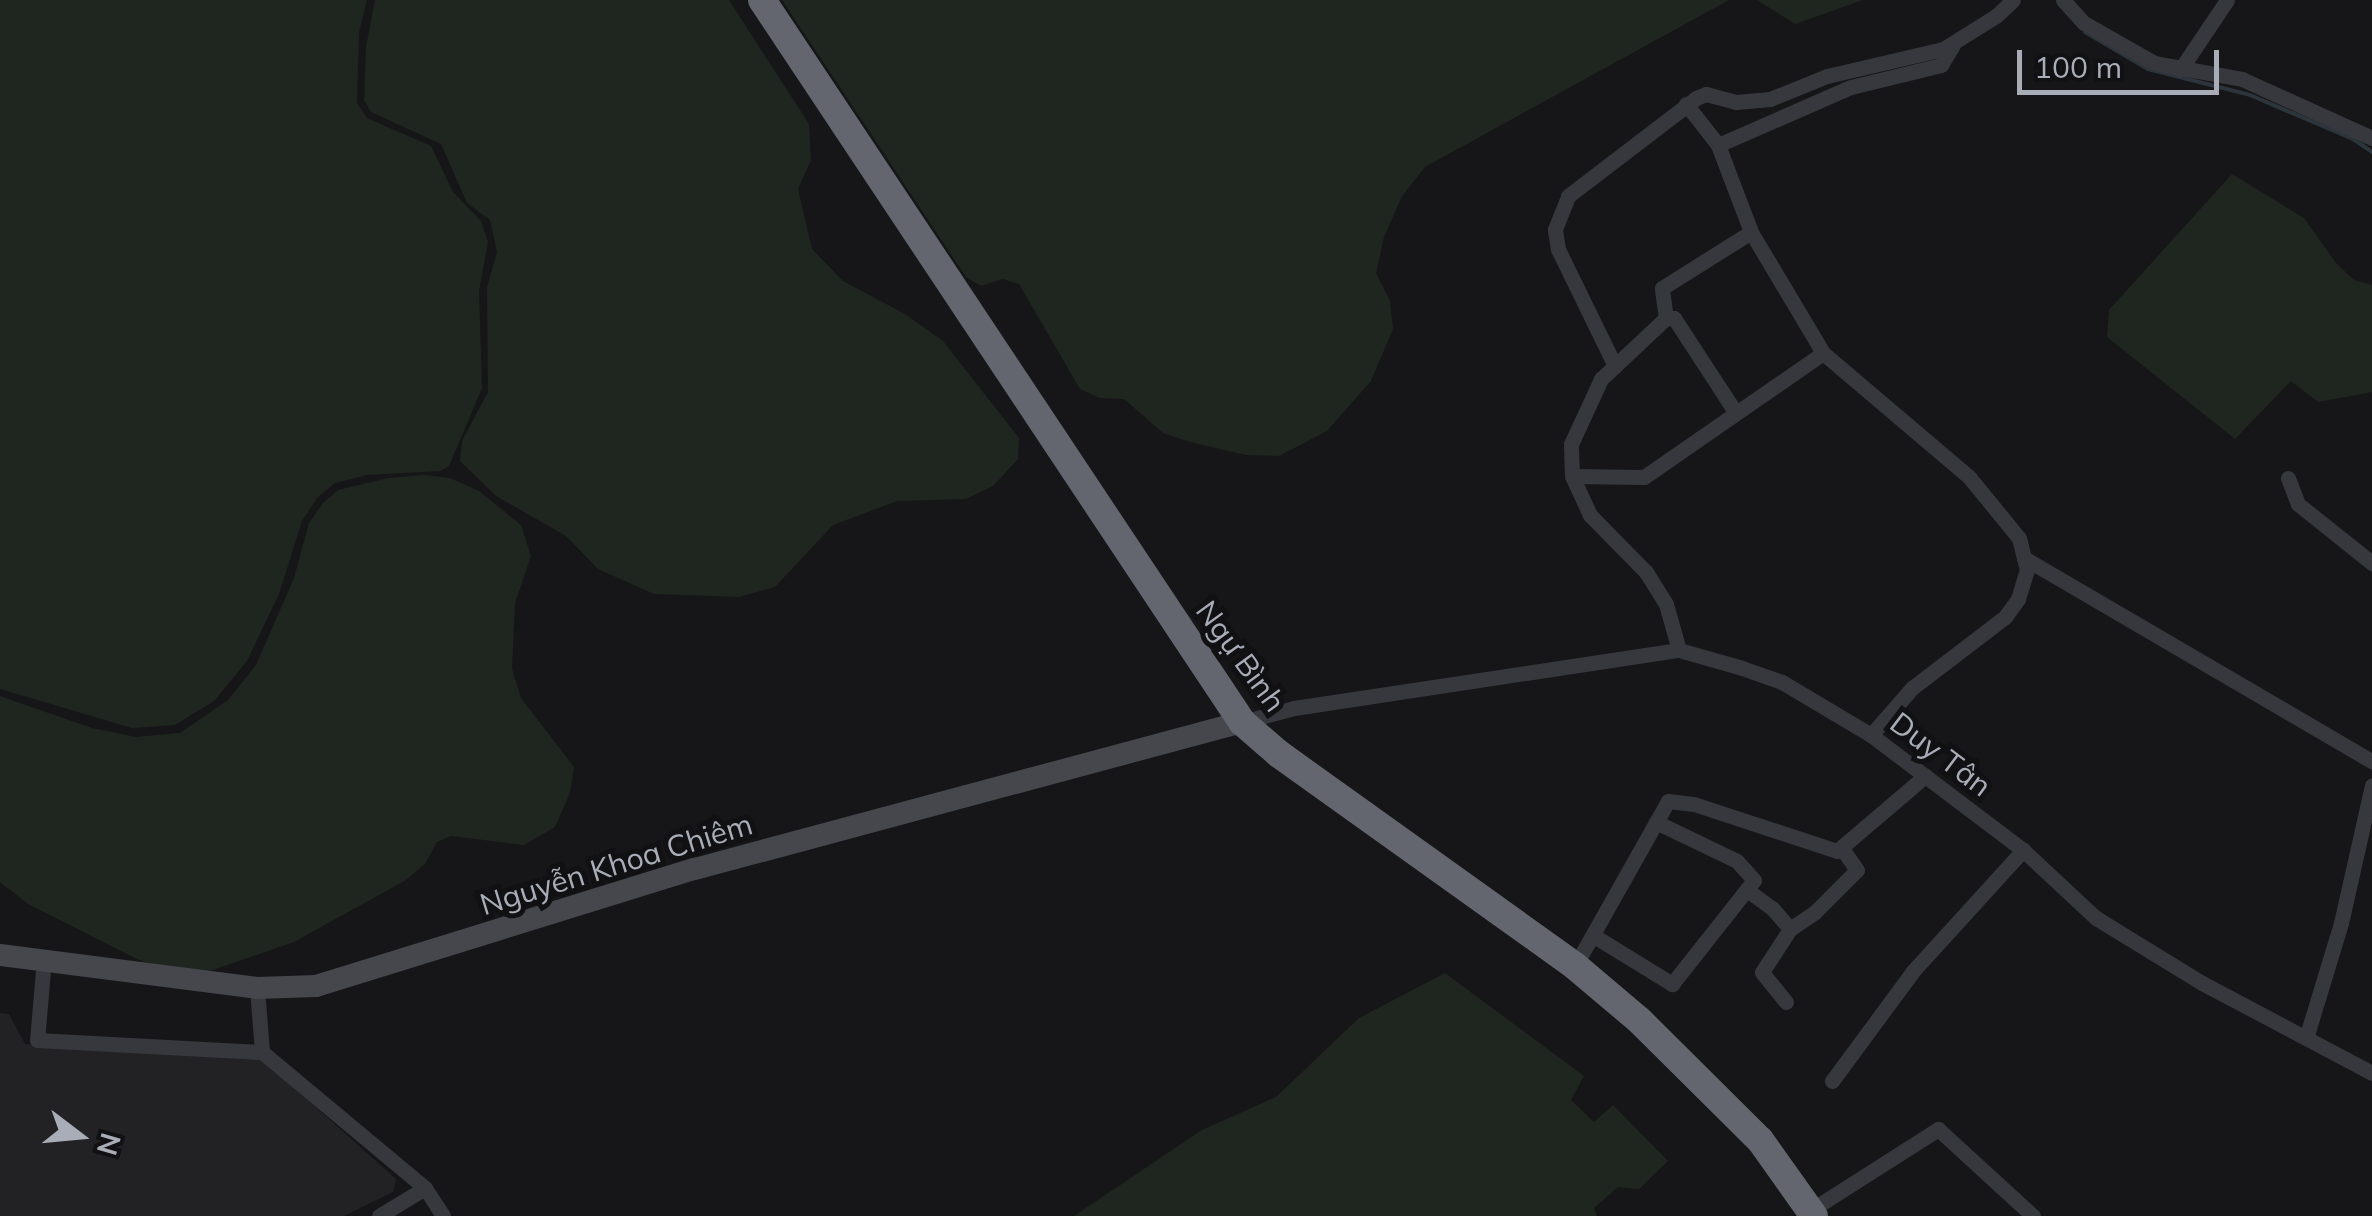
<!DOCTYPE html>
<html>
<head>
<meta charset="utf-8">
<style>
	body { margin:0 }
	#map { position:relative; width:2372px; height:1216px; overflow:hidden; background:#161618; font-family:Mulish,sans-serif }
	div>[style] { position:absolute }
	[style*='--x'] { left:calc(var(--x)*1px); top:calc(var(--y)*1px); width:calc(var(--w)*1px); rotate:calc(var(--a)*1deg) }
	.built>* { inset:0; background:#222225 }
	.green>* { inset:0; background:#1e261f }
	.stream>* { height:4px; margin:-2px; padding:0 2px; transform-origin:2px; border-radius:2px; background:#2c353c }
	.street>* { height:15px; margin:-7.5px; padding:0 7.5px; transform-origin:7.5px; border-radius:7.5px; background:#37383d }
	.secondary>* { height:22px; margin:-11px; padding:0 11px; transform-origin:11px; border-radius:11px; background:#45474d }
	.highway>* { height:28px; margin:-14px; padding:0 14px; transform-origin:14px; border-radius:14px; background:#63666e }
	span { translate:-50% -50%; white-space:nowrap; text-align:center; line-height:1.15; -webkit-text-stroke:10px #111113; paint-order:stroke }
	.street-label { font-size:30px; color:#a8adb8 }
	.north { position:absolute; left:30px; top:1086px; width:100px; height:100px; -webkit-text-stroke:8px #111113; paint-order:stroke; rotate:106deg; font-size:28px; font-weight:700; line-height:40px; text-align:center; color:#a8adb8 }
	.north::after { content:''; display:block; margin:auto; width:35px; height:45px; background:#a8adb8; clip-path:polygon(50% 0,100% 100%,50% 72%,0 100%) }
	.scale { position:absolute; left:2017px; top:50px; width:202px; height:45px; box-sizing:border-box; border:5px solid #a8adb8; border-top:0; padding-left:12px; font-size:30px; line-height:35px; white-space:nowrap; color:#a8adb8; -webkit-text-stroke:8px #111113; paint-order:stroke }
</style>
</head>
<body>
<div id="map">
	<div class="built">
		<div style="clip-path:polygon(0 1013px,9px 1014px,25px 1044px,261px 1058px,396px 1179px,393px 1192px,344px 1216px,0 1216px)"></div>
	</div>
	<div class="green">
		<div style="clip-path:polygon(0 0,367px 0,359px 32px,357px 103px,367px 118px,431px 146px,453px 192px,481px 221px,488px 242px,479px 291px,482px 388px,449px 466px,440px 471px,367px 475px,335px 483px,317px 498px,302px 521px,279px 594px,247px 661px,214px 701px,175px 725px,132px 728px,0 689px)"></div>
		<div style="clip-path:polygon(375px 0,729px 0,809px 124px,811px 160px,798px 189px,812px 249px,843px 281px,905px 314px,943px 341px,1019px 438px,1018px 459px,993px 486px,966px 499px,897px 501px,833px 525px,775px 587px,739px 597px,654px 594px,598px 569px,566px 536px,496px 496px,460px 461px,462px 441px,488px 392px,487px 287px,497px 252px,490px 220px,467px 203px,441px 144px,371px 112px,364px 100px,366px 47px)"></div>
		<div style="clip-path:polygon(782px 0,1729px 0,1425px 167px,1402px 196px,1384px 237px,1376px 273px,1390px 301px,1393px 329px,1371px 381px,1327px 431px,1279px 456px,1246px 455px,1190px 442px,1163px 433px,1124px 399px,1100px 398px,1080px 389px,1019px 284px,1003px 279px,981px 286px,966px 277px)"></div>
		<div style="clip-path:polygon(1757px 0,1863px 0,1795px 24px)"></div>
		<div style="clip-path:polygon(2232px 174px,2304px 218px,2336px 263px,2354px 280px,2372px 285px,2372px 392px,2318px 402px,2291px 381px,2235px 439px,2107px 337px,2109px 310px)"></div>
		<div style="clip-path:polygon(425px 475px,450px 478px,479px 491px,521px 525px,531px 556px,515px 603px,512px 669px,521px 698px,574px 767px,570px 793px,555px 827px,524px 845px,451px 836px,437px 842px,425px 864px,406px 880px,294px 942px,207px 972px,179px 971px,139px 960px,28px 904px,0 882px,0 696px,92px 728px,136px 737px,180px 733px,228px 700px,256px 665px,294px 578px,309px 523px,323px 503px,338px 490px,388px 478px)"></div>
		<div style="clip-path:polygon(1445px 973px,1584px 1076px,1571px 1100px,1594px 1122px,1613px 1105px,1668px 1161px,1639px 1189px,1618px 1187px,1594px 1208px,1597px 1216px,1074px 1216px,1202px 1130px,1276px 1097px,1359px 1018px)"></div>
	</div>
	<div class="stream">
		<div style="--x:2085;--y:32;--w:73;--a:30.4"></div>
		<div style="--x:2148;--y:69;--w:105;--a:14.3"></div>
		<div style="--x:2250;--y:95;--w:112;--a:23.1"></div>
		<div style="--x:2353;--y:139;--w:23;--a:34"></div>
	</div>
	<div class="street">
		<div style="--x:2063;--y:0;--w:31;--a:48"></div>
		<div style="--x:2084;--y:23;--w:81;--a:29.7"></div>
		<div style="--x:2154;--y:63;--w:89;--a:10.3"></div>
		<div style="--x:2242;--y:79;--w:143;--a:24.4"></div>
		<div style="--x:2180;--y:70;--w:84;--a:-56.1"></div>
		<div style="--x:1686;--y:104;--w:52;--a:52"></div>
		<div style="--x:1718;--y:145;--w:93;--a:69.2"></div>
		<div style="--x:1751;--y:232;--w:141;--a:59.2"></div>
		<div style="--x:1823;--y:353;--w:192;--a:40.3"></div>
		<div style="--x:1969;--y:477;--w:79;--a:50.7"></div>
		<div style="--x:2019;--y:538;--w:21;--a:76"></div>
		<div style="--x:2024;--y:558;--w:403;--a:30.3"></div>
		<div style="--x:1718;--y:145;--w:145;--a:-23.6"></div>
		<div style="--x:1851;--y:87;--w:93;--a:-13.7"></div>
		<div style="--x:1941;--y:65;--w:23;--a:-59"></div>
		<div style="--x:1666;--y:318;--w:30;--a:-98"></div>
		<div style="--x:1662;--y:288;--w:105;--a:-32.2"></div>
		<div style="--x:1615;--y:366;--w:130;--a:-116"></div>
		<div style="--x:1558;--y:249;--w:20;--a:-99"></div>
		<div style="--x:1555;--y:229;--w:35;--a:-68"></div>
		<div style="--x:1568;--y:196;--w:161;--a:-37.4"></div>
		<div style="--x:1696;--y:98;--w:11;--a:-22"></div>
		<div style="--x:1706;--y:94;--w:31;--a:15"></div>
		<div style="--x:1736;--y:102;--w:34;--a:-5"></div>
		<div style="--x:1770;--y:99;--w:61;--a:-22"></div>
		<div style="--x:1827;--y:76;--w:119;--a:-13.1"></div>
		<div style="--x:1943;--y:49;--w:62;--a:-31.9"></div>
		<div style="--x:1996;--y:16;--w:23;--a:-43"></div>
		<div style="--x:1572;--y:476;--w:72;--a:0.8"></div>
		<div style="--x:1644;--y:477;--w:218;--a:-34.7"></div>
		<div style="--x:2288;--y:478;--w:28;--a:69"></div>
		<div style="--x:2298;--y:504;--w:95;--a:38.6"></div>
		<div style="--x:1679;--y:650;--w:48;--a:-105.8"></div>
		<div style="--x:1666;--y:604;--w:38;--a:-122"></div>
		<div style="--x:1646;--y:572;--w:80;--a:-134.5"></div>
		<div style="--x:1590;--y:515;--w:43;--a:-114.8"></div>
		<div style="--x:1572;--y:476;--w:32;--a:-92"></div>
		<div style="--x:1571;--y:444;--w:72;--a:-65.2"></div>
		<div style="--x:1601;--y:379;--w:89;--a:-43.2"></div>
		<div style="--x:1666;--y:318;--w:8;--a:0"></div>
		<div style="--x:1674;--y:318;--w:113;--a:56.9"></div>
		<div style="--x:1242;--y:722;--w:54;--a:-15.1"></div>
		<div style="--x:1294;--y:708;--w:389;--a:-8.6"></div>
		<div style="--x:1679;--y:650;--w:66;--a:15.9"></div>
		<div style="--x:1742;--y:668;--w:42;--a:19.3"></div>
		<div style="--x:1782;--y:682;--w:104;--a:30.8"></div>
		<div style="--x:1871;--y:735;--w:191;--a:37.1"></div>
		<div style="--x:2023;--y:850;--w:100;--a:43"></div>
		<div style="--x:2096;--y:918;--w:124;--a:31.5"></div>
		<div style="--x:2202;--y:983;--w:192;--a:27.9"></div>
		<div style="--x:1871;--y:735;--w:62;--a:-48.9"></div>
		<div style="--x:1912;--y:688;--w:117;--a:-37.4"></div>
		<div style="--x:2005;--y:617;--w:22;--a:-54"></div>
		<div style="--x:2018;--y:599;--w:30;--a:-73"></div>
		<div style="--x:2027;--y:570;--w:12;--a:-104"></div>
		<div style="--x:1747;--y:890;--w:31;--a:36"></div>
		<div style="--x:1772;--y:908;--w:28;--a:49"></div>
		<div style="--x:1594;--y:936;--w:92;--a:31.6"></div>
		<div style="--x:1672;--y:984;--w:132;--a:-51.7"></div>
		<div style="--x:1754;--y:880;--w:25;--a:-132"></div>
		<div style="--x:1737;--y:861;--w:90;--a:-154.3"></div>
		<div style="--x:44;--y:959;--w:81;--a:94.9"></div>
		<div style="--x:37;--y:1040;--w:225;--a:3.1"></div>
		<div style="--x:1575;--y:966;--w:189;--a:-60.6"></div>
		<div style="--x:1668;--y:801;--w:26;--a:7"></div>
		<div style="--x:1694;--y:804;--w:151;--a:18.2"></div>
		<div style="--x:1837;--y:851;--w:116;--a:-40.4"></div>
		<div style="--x:257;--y:988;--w:64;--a:85.5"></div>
		<div style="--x:262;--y:1052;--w:212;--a:39.8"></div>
		<div style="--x:425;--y:1188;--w:33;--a:57"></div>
		<div style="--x:1786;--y:1002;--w:38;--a:-129"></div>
		<div style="--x:1762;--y:972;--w:51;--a:-56.9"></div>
		<div style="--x:1790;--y:929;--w:30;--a:-34"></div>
		<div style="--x:1815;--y:912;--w:59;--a:-45"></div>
		<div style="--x:1857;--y:870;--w:24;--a:-125"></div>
		<div style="--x:2307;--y:1035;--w:117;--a:-73.1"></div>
		<div style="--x:2341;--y:923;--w:141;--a:-77.3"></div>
		<div style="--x:1832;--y:1081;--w:137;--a:-53.6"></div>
		<div style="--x:1913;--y:971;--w:164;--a:-47.7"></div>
		<div style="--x:1811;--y:1210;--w:151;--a:-32.5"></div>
		<div style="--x:1938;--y:1129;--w:129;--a:42.5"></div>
		<div style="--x:379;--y:1216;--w:54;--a:-31.3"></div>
	</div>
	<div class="secondary">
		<div style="--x:0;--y:955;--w:259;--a:7.3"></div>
		<div style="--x:257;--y:988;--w:59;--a:-1.9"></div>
		<div style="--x:316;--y:986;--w:397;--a:-17.2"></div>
		<div style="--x:695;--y:869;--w:566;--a:-15.04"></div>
	</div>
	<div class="highway">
		<div style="--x:762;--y:0;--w:867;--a:56.38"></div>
		<div style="--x:1242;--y:722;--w:49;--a:40.9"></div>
		<div style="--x:1279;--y:754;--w:364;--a:35.6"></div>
		<div style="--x:1575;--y:966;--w:85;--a:40.2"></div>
		<div style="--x:1640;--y:1021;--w:169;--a:44.8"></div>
		<div style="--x:1760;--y:1140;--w:93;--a:54.6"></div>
	</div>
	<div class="street-label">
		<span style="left:1241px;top:656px;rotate:54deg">Ngự Bình</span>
		<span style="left:1941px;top:754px;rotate:37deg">Duy Tân</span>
		<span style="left:616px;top:864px;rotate:-17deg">Nguyễn Khoa Chiêm</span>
	</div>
	<div class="north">N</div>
	<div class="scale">100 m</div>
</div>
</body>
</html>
